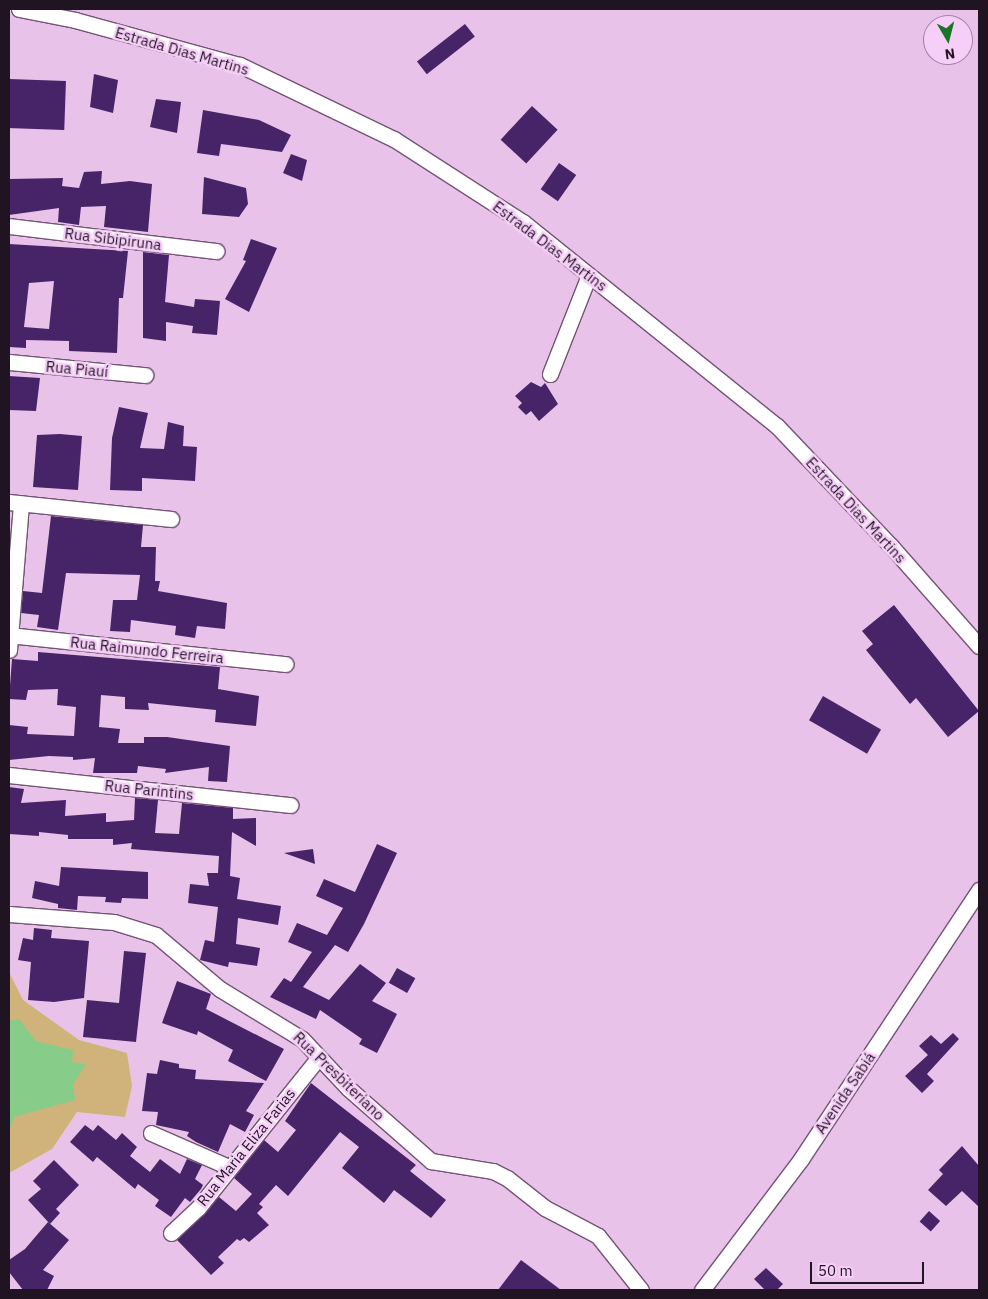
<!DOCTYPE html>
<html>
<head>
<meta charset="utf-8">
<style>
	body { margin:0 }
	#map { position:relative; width:988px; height:1299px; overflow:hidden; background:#e9c2ea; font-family:"IBM Plex Sans",sans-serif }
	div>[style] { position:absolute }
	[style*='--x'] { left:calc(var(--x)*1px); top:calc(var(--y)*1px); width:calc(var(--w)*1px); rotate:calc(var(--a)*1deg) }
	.green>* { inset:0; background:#cfb37a }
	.water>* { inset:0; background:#88cc89 }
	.building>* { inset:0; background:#472468; transform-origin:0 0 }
	.roads { filter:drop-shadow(1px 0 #745376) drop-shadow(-1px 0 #745376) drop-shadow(0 1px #745376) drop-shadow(0 -1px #745376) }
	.minor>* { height:15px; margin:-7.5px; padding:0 7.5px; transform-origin:7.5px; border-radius:7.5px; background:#fff }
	span { translate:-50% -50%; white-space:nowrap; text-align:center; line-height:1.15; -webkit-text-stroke:5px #f6cff8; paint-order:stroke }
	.street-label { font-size:15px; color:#211422 }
	.frame { position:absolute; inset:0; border:10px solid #211422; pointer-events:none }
	.north { position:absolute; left:923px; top:15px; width:50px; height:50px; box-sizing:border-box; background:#f6cff8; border:1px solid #a184a2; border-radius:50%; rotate:172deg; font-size:14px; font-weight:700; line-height:20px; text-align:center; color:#211422 }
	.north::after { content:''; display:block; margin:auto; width:18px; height:22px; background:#197625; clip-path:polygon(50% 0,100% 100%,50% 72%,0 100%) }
	.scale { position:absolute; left:810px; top:1262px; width:114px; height:22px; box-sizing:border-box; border:2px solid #211422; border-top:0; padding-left:6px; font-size:15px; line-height:18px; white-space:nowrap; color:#211422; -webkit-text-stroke:4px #f6cff8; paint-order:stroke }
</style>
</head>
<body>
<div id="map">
	<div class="green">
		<div style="clip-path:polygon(9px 972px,23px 1000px,79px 1040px,127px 1053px,132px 1086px,125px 1117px,77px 1112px,52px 1149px,9px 1173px)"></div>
	</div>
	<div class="water">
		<div style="clip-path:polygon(19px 1019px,36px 1041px,73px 1050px,72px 1062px,86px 1064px,73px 1084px,75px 1100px,14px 1117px,9px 1132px,9px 1021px)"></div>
	</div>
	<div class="building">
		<div style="left:465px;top:24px;width:16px;height:61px;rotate:52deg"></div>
		<div style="clip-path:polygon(94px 74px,118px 80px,113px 113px,90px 107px)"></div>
		<div style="left:9px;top:79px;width:57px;height:49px;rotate:2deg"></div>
		<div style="clip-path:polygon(156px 99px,181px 102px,177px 133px,150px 127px)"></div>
		<div style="left:532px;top:106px;width:35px;height:46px;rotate:43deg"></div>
		<div style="clip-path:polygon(203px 110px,259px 120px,291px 135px,282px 152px,221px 144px,219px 156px,197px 153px)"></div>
		<div style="clip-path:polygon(291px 154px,307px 160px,302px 181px,283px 173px)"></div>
		<div style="left:559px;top:163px;width:21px;height:32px;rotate:35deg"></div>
		<div style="clip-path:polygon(102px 171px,101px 184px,130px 181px,152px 184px,148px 232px,104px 227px,106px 206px,81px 207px,79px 225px,58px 222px,59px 208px,9px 215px,9px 179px,63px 178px,62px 186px,79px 188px,84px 172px)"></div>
		<div style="clip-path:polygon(204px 177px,246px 188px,248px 204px,239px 217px,202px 214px)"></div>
		<div style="clip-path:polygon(251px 239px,277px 248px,249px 312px,225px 299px,246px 261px,243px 260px)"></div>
		<div style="clip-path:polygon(evenodd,9px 244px,128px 251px,123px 298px,119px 298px,117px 353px,69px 351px,69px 341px,26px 340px,26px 348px,9px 347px,9px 244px,54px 281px,49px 329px,24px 327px,29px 283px,54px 281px)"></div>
		<div style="clip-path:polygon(143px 252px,169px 255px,165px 302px,194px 307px,195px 299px,220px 301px,217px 335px,192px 333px,193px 326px,166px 322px,166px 341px,143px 338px)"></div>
		<div style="clip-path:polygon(9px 376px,40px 378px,36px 411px,9px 410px)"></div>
		<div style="clip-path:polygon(531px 382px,541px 387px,545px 383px,558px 404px,539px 421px,531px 411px,526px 415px,518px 407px,522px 403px,515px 396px)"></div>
		<div style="clip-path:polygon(119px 407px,148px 413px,140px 448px,164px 449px,168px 422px,184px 426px,183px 446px,197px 447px,195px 481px,142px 478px,142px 491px,110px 490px,112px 438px)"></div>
		<div style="clip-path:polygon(60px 434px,82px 436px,78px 490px,33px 487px,37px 435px)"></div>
		<div style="clip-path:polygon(51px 516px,143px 525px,141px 547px,156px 547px,155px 581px,160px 581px,158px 591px,227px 603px,225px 629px,197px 626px,195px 638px,175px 635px,176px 626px,131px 620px,130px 632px,110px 631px,113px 600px,137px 600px,140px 575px,66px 573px,58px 630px,37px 627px,39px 615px,21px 613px,23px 591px,42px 593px)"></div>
		<div style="clip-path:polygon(894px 605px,979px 711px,948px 737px,916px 698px,910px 704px,866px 650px,873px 644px,862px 631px)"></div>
		<div style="clip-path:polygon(38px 652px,220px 667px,218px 689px,259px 696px,256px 726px,215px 722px,216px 710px,148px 703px,149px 710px,125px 709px,125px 697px,101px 695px,99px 727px,120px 729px,118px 743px,144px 743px,144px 737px,167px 737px,230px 746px,227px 782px,208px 781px,209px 767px,165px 773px,166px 769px,138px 766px,137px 773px,93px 773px,95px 758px,73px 760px,73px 757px,49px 756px,9px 760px,9px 725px,28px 727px,27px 734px,74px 736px,76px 707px,57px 705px,58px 689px,28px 690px,26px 700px,9px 699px,12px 659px,38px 661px)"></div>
		<div style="left:823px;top:696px;width:67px;height:28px;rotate:30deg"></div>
		<div style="clip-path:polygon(9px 787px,24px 789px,21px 803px,66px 800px,65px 816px,106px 813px,106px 822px,134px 820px,135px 798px,158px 800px,155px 833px,179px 834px,182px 803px,233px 808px,233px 819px,256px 818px,256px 846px,232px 832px,230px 876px,240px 878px,237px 899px,281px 906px,278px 925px,238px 918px,236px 944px,260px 948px,257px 966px,229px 962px,228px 967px,200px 960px,205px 940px,214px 942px,218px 907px,188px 903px,190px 884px,209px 886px,207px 873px,218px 873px,219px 856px,131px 849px,132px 843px,113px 845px,113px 839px,68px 839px,68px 835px,39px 832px,39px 836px,9px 834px)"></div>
		<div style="clip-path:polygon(377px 844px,397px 853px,364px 924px,348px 952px,335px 945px,303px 987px,329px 1000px,360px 964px,386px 983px,372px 1001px,397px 1014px,377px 1053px,359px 1044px,362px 1039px,320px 1010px,316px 1019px,270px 997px,284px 978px,291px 982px,312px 952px,288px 942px,297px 923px,327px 935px,343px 908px,316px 896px,324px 879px,355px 892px)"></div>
		<div style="clip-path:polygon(313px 849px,315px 864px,284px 853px)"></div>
		<div style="clip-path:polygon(61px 867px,148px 872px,148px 899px,122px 898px,121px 903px,105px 902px,106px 897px,78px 896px,77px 910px,58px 908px,58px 904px,32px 898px,35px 881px,59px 886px)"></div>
		<div style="clip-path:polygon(34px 928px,52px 930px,51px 938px,89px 941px,84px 998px,54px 1002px,28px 1000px,31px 962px,18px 960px,23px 938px,33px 940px)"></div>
		<div style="clip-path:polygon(124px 951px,146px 953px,136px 1042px,83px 1037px,87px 1000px,119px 1003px)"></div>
		<div style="left:397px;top:968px;width:21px;height:17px;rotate:29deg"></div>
		<div style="clip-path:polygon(177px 981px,211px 994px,206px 1009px,284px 1049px,266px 1081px,228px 1061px,233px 1050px,198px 1031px,197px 1035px,162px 1023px)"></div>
		<div style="clip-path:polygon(953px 1033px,959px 1039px,927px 1074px,934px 1081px,922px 1093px,905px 1076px,928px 1055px,919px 1046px,931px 1035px,941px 1044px)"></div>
		<div style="clip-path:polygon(160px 1060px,179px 1064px,179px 1068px,196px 1070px,195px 1079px,264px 1083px,246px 1111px,254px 1115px,245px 1132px,230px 1124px,218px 1152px,196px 1142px,187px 1136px,189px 1132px,156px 1125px,158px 1112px,142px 1111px,147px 1073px,157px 1074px)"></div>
		<div style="clip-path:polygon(311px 1083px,416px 1165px,410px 1171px,446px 1200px,431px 1218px,394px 1190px,384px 1203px,342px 1168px,359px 1147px,340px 1132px,288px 1196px,276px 1185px,259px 1204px,263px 1207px,257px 1213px,269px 1225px,249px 1242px,244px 1238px,240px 1241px,237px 1239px,218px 1257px,224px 1263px,211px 1275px,177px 1240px,219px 1197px,236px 1211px,252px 1194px,234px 1178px,264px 1140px,278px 1152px,296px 1130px,285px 1121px)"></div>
		<div style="clip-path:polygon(85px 1125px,93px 1131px,98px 1125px,116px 1140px,122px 1133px,137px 1147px,130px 1156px,150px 1172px,160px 1159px,180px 1174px,187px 1159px,202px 1165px,195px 1179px,203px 1185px,201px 1189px,190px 1202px,185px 1198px,171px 1217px,155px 1206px,159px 1200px,138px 1184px,135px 1189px,97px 1157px,93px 1162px,70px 1142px)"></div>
		<div style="clip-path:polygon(962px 1146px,979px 1166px,979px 1207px,962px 1191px,946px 1206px,928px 1190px,943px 1174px,939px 1170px)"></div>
		<div style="clip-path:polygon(54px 1160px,79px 1185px,56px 1209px,60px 1213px,50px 1224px,28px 1200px,41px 1189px,33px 1181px)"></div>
		<div style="left:929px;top:1211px;width:15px;height:14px;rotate:42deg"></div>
		<div style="clip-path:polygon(48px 1222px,69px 1240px,43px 1270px,54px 1276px,47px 1290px,23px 1290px,9px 1272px,9px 1260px,25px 1249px)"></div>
		<div style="clip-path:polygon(521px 1260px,561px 1290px,498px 1290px)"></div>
		<div style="clip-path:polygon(766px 1268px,783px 1284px,777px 1290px,765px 1290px,754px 1279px)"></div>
	</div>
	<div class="roads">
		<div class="minor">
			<div style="--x:19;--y:9;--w:57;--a:11.1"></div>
			<div style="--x:75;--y:20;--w:171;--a:15.3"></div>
			<div style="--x:240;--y:65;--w:171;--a:25.7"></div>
			<div style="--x:394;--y:139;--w:153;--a:32.8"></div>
			<div style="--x:523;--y:222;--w:326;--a:38.8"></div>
			<div style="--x:777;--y:426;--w:166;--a:46.5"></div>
			<div style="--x:891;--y:546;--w:133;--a:48.7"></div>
			<div style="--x:9;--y:226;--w:209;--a:6.9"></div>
			<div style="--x:9;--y:362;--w:137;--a:5.5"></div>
			<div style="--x:550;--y:374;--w:106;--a:-68.5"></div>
			<div style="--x:9;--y:502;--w:163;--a:6"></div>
			<div style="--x:9;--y:635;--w:278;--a:6"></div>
			<div style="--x:9;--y:650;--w:147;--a:-85.3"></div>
			<div style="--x:9;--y:775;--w:283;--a:6.1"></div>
			<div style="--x:9;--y:914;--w:105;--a:4.4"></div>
			<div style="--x:114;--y:922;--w:44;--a:17.2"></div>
			<div style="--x:156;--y:935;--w:84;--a:40.2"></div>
			<div style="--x:220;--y:989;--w:96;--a:31.4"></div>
			<div style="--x:302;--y:1039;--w:67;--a:46.8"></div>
			<div style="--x:348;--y:1088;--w:111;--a:41.3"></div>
			<div style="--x:431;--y:1161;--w:63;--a:9.2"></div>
			<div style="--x:493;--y:1171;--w:16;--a:27"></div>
			<div style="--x:507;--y:1178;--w:48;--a:38.3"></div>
			<div style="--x:545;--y:1208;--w:60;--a:27.8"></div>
			<div style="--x:598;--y:1236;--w:69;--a:51.5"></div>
			<div style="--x:151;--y:1133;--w:85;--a:23.6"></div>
			<div style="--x:171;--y:1233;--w:37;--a:-43"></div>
			<div style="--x:198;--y:1208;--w:193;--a:-51.3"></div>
			<div style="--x:702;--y:1290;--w:164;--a:-52.9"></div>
			<div style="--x:801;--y:1159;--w:323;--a:-56.5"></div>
		</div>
	</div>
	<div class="street-label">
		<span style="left:182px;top:51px;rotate:16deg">Estrada Dias Martins</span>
		<span style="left:113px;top:239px;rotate:7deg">Rua Sibipiruna</span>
		<span style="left:550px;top:246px;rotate:37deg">Estrada Dias Martins</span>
		<span style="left:77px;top:369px;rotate:5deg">Rua Piauí</span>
		<span style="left:856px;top:510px;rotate:47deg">Estrada Dias Martins</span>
		<span style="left:147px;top:650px;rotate:6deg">Rua Raimundo Ferreira</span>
		<span style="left:149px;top:790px;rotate:6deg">Rua Parintins</span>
		<span style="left:339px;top:1076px;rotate:44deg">Rua Presbiteriano</span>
		<span style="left:845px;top:1093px;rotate:-56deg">Avenida Sabiá</span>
		<span style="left:246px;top:1147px;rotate:-51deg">Rua Maria Eliza Farias</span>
	</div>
	<div class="frame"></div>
	<div class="north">N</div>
	<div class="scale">50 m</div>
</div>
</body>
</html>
